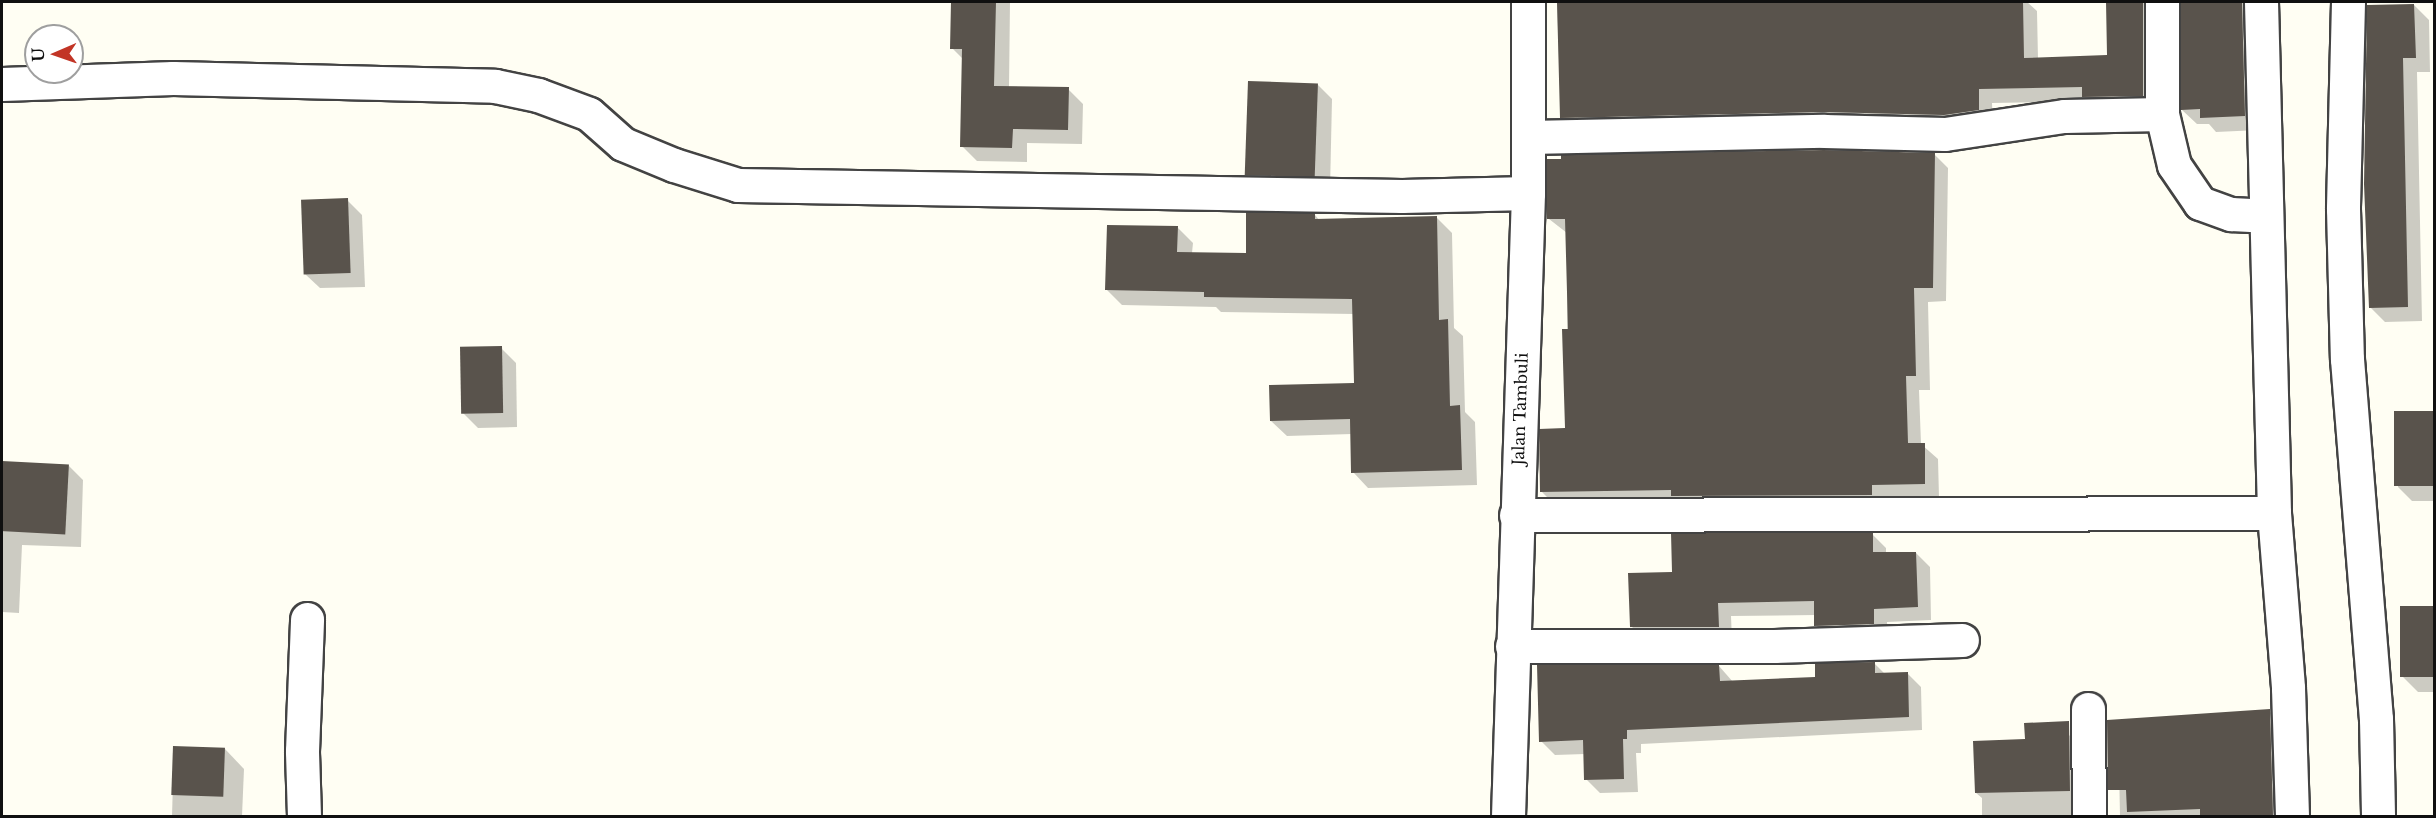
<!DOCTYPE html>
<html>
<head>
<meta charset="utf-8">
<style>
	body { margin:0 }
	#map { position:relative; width:2436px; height:818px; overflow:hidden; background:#fffef3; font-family:"Libre Baskerville",serif }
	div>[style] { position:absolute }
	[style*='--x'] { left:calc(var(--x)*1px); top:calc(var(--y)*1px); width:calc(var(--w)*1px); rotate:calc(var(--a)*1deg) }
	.shadow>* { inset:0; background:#0003 }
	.building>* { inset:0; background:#59534c; transform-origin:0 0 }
	.roads { filter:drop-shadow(2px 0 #434343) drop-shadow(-2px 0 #434343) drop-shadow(0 2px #434343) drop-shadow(0 -2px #434343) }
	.minor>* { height:33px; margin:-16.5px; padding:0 16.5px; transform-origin:16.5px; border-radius:16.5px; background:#fff }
	.tertiary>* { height:33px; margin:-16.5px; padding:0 16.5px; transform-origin:16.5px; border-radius:16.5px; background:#fff }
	span { translate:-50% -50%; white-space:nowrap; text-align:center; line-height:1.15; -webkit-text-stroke:6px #fff; paint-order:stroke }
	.street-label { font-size:16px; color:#101010 }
	.frame { position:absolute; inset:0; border:3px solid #101010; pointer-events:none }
	.north { position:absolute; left:24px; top:24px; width:60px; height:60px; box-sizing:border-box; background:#fff; border:2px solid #9f9f9f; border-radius:50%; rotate:268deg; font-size:16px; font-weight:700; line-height:24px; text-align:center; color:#101010 }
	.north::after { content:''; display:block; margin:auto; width:21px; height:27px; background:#c23526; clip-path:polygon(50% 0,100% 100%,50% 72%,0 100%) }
</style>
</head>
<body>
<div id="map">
	<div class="shadow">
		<div style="clip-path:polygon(953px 2px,1010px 2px,1009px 88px,1068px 89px,1083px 104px,1082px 144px,1027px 143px,1027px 162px,977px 161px,962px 146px,963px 59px,952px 48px)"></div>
		<div style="clip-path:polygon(1557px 2px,2027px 2px,2037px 11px,2038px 59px,2109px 57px,2108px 2px,2159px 2px,2157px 110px,2089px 101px,1992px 103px,1993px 124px,1576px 132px,1561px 117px)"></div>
		<div style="clip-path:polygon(2182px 2px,2267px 2px,2259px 130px,2216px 132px,2209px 124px,2197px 124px,2182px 110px)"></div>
		<div style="clip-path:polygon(2414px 5px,2429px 20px,2430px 72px,2417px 72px,2422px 321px,2385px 322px,2370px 307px,2365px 184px)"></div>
		<div style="clip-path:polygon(1317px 84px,1332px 99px,1330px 190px,1263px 189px,1248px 174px)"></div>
		<div style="clip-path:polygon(1934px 154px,1948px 168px,1946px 301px,1928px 302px,1930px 390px,1919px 390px,1921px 444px,1938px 459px,1939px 497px,1556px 506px,1542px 492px,1567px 429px,1567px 233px,1549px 219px)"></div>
		<div style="clip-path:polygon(347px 200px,362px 215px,365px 287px,320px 288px,305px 274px)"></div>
		<div style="clip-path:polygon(1315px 215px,1320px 221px,1436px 217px,1452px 233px,1454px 328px,1463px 336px,1465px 412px,1475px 422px,1477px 485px,1368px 488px,1353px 472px,1352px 434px,1287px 436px,1271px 421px,1356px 384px,1354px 314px,1221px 312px,1216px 307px,1122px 305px,1107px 290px,1177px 227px,1193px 243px,1192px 253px,1247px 254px)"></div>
		<div style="clip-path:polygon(501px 348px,516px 363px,517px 427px,478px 428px,463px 413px)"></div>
		<div style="clip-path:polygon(2434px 413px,2434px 501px,2412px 501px,2398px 487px,2396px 414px)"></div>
		<div style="clip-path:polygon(2px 463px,68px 465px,83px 480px,81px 547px,22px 545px,19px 613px,2px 612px)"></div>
		<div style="clip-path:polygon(1872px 534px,1886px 548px,1886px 554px,1916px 553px,1930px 567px,1931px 620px,1887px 622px,1888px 637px,1830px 639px,1816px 625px,1816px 615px,1731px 616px,1732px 641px,1646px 641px,1632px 627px,1674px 574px)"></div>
		<div style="clip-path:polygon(2434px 607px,2434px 692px,2418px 692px,2403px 677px,2401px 608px)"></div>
		<div style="clip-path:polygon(1874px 663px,1885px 674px,1907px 673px,1921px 687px,1922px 730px,1641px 744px,1641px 753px,1636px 753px,1638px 792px,1600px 793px,1586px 779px,1585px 754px,1555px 755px,1541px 741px,1719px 666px,1733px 682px,1817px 678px)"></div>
		<div style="clip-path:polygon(2269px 711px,2284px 725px,2286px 816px,2120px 816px,2118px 721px)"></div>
		<div style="clip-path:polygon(2057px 723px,2070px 736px,2072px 816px,1982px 816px,1982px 798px,1976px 793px,2026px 740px)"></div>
		<div style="clip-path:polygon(174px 747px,225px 749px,244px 769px,242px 816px,172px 816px)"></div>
	</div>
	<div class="building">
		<div style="clip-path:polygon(951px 2px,996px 2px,994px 86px,1069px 87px,1068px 130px,1013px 129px,1012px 148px,960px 147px,962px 49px,950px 49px)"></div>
		<div style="clip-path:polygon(1557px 2px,2023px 2px,2024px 58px,2107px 55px,2106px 2px,2143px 2px,2143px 96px,2082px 97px,2082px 87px,1979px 89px,1979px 110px,1944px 115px,1824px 112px,1560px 118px)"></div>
		<div style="clip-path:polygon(2181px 2px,2242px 2px,2245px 116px,2200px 118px,2200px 109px,2181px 110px)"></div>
		<div style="clip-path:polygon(2414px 4px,2416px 58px,2403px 58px,2408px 307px,2369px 308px,2364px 184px,2367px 5px)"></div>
		<div style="left:1248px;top:81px;width:70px;height:94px;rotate:2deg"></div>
		<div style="clip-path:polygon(1824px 150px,1935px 153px,1933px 288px,1914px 288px,1916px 376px,1906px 376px,1908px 443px,1925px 443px,1925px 484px,1872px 485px,1872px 495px,1671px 496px,1671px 490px,1540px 492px,1539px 429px,1565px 428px,1562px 329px,1568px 329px,1565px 219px,1547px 219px,1547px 159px,1561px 159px,1561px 155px)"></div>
		<div style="left:348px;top:198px;width:75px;height:47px;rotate:88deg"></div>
		<div style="clip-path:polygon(1246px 212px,1315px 213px,1315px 219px,1437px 216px,1439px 320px,1448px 319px,1450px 406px,1460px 405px,1462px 470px,1351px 473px,1350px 419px,1270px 421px,1269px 385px,1354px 383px,1352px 299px,1204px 297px,1204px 292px,1105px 290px,1107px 225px,1178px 226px,1177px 252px,1246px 253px)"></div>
		<div style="left:502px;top:346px;width:67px;height:42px;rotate:89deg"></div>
		<div style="left:2434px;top:411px;width:75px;height:40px;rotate:90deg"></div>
		<div style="left:2px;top:461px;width:67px;height:70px;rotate:3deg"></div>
		<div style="clip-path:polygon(1671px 533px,1873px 533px,1873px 552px,1916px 552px,1918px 607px,1874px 609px,1874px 624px,1814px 626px,1814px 601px,1718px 603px,1719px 627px,1630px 627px,1628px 573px,1672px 572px)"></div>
		<div style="left:2434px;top:606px;width:71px;height:34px;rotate:90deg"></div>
		<div style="clip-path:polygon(1875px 662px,1875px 673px,1908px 672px,1909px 717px,1627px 730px,1627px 739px,1623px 739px,1624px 779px,1584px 780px,1583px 740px,1539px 742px,1537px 665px,1719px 665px,1720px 681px,1815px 677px,1815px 663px)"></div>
		<div style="clip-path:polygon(2270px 709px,2273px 816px,2200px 816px,2200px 809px,2127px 812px,2126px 790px,2108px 790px,2107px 720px)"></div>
		<div style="clip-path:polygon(2069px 721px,2070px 791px,1975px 793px,1973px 741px,2025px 739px,2024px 723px)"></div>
		<div style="left:173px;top:746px;width:52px;height:49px;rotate:2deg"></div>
	</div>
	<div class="roads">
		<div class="minor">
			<div style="--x:2162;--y:2;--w:112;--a:90"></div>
			<div style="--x:2162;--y:114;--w:52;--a:76.8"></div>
			<div style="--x:2174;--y:165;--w:46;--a:55.6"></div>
			<div style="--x:2200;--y:203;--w:33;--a:20"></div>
			<div style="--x:2231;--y:214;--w:34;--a:3"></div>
			<div style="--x:2261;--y:2;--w:511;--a:88.54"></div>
			<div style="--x:2274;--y:513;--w:176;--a:85.4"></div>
			<div style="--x:2288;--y:688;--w:128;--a:88.2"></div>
			<div style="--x:2348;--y:2;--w:207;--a:91.4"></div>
			<div style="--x:2343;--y:209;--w:150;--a:88.5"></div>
			<div style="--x:2347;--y:359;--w:361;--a:85.4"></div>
			<div style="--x:2376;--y:719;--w:97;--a:88.8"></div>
			<div style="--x:2;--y:84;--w:171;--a:-2"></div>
			<div style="--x:173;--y:78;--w:322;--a:1.4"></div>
			<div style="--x:495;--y:86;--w:44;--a:11.8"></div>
			<div style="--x:538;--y:95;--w:54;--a:20.4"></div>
			<div style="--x:589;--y:114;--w:45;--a:41.4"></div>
			<div style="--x:623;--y:144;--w:55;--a:22.4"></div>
			<div style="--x:674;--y:165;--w:67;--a:17.4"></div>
			<div style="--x:738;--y:185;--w:664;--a:0.95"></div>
			<div style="--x:1402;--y:196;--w:126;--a:-1.4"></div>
			<div style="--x:1529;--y:137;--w:295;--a:-1.2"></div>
			<div style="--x:1824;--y:131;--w:121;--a:1.4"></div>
			<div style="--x:1945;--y:134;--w:120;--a:-8.6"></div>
			<div style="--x:2064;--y:116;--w:98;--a:-1.2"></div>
			<div style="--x:1516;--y:515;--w:758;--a:-0.15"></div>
			<div style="--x:1512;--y:646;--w:262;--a:0"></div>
			<div style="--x:1774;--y:646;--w:188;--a:-1.8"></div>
			<div style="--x:2088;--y:709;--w:107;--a:89.5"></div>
			<div style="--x:304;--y:816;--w:65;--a:-91.8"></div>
			<div style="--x:302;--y:751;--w:132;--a:-87.8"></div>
		</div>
		<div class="tertiary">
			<div style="--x:1508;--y:816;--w:623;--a:-88.16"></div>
			<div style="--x:1528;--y:193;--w:191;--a:-90"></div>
		</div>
	</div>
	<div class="street-label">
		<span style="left:1520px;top:409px;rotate:-88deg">Jalan Tambuli</span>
	</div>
	<div class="frame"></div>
	<div class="north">U</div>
</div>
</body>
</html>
